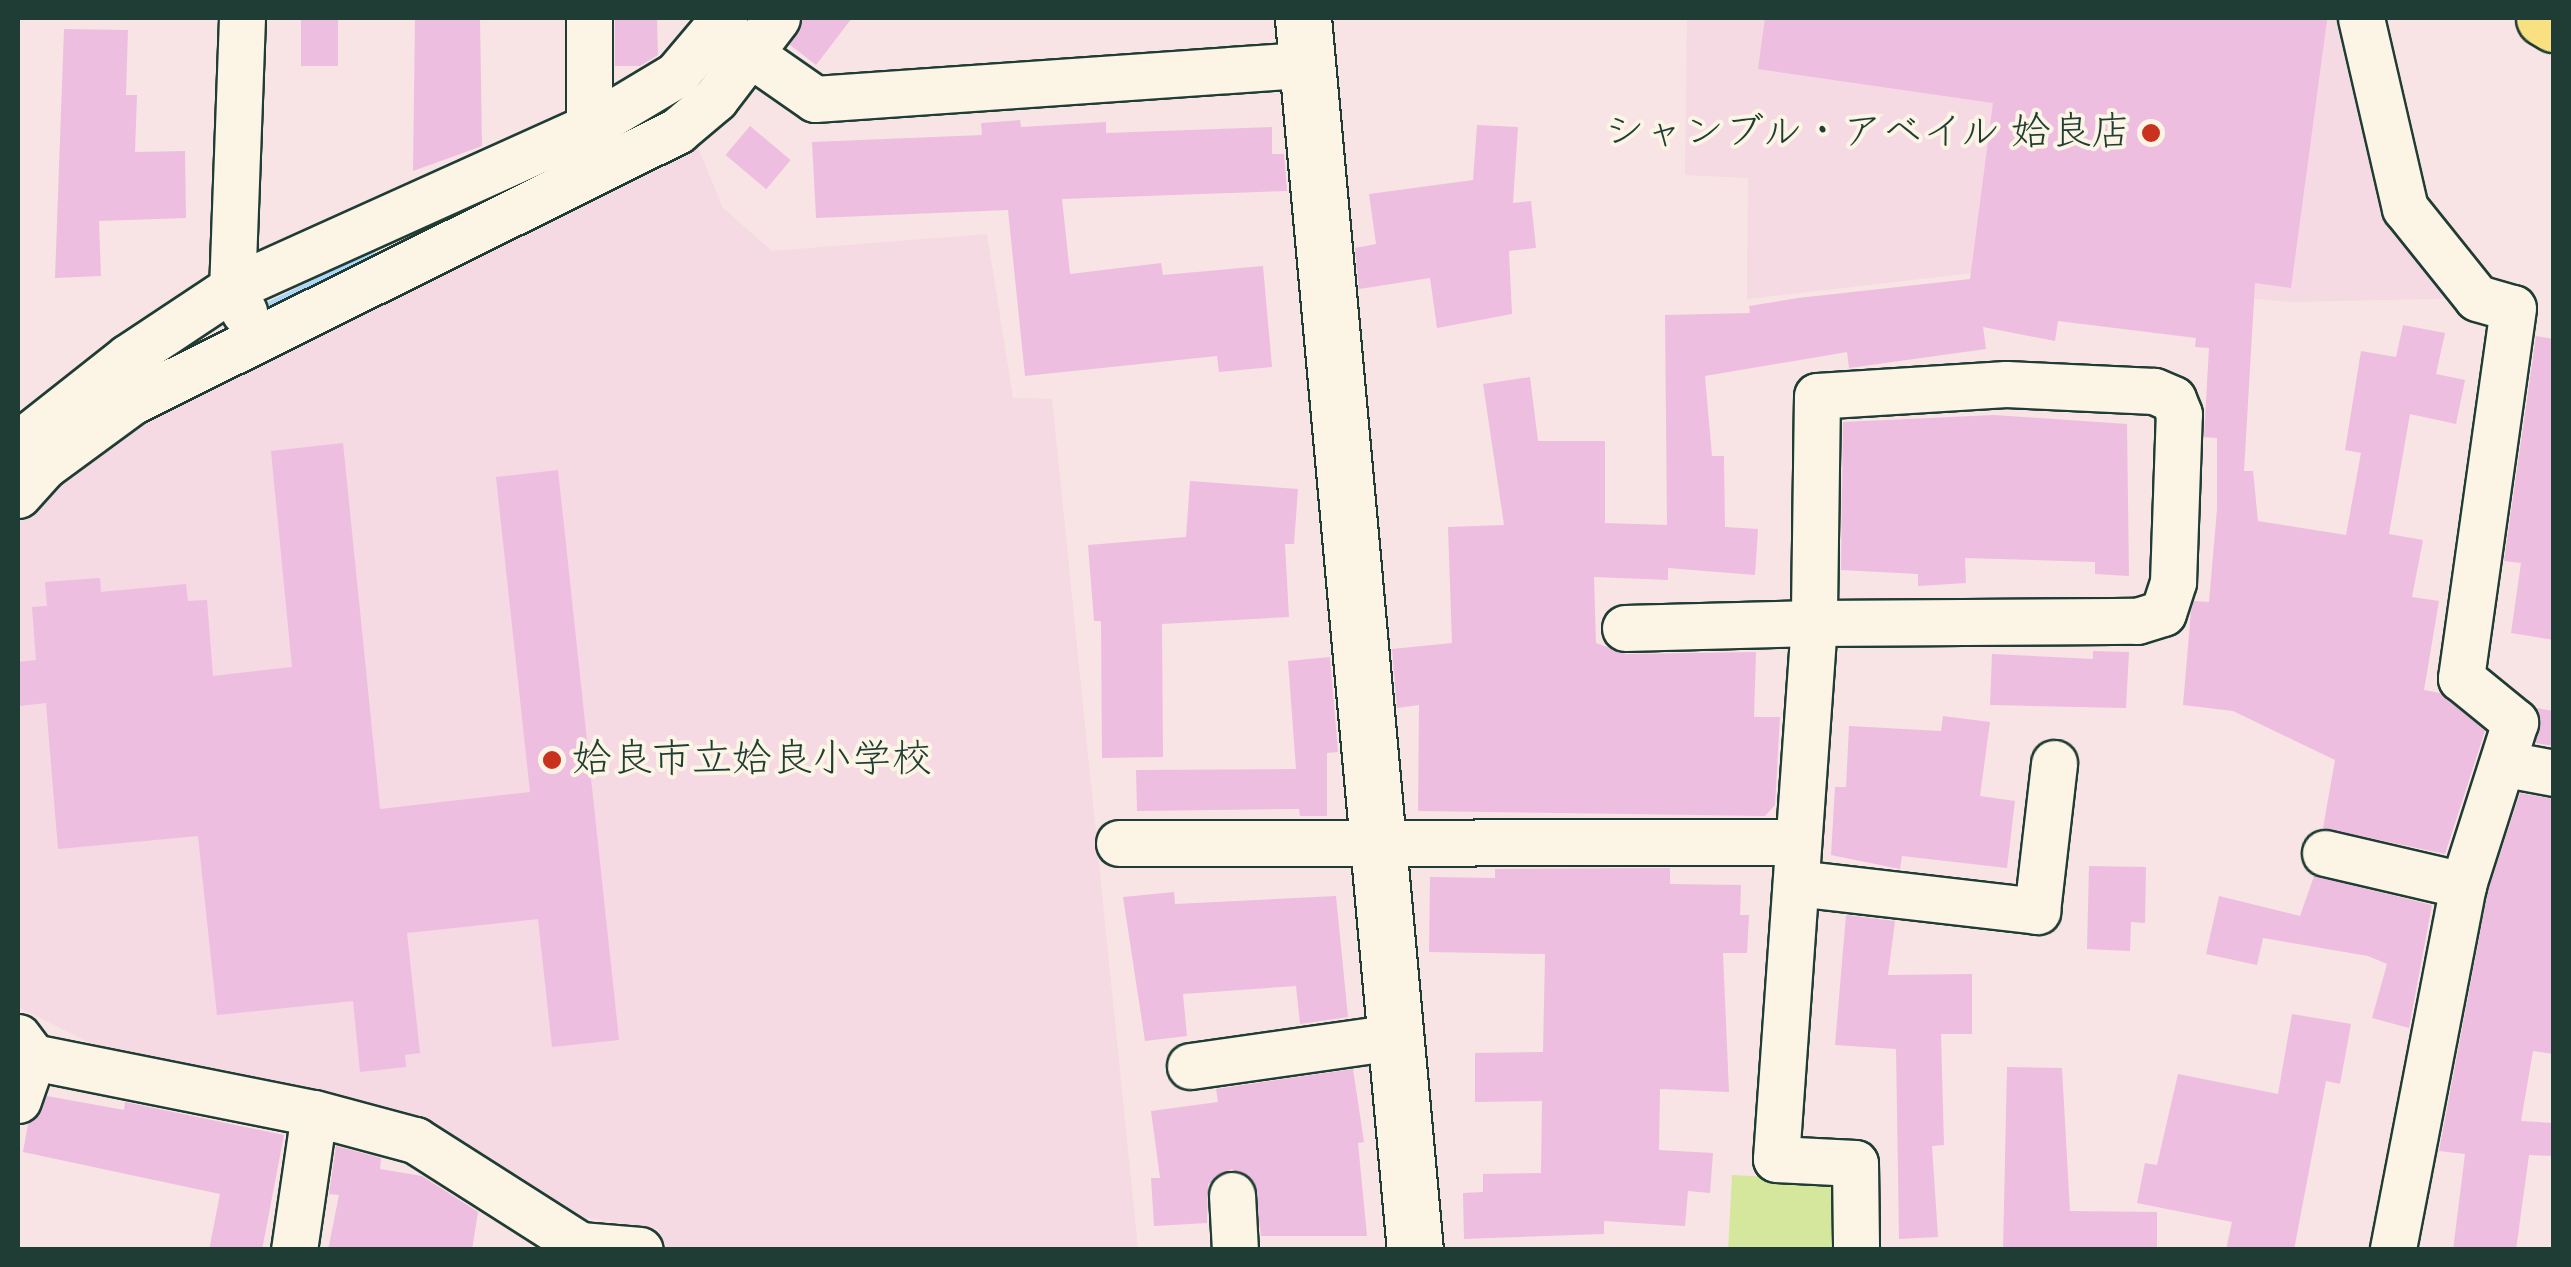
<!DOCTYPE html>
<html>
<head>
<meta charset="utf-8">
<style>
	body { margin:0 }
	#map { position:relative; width:2571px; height:1267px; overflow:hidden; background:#f8e4e4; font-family:Mynerve,"Klee One",sans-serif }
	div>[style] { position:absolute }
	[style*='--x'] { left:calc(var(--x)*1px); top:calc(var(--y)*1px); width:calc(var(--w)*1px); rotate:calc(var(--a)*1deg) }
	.built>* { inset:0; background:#f5d9e3 }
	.green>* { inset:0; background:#d4e79c; transform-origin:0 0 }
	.stream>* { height:12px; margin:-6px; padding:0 6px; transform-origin:6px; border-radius:6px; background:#add7f8 }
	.building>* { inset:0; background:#edbee0; transform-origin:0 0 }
	.roads { filter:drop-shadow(2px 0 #1f3d34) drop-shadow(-2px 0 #1f3d34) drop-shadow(0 2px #1f3d34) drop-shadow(0 -2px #1f3d34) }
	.street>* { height:45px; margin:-22.5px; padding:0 22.5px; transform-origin:22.5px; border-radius:22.5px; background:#fcf5e5 }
	.secondary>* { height:55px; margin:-27.5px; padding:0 27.5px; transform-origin:27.5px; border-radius:27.5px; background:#fcf5e5 }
	.highway>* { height:55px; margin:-27.5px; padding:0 27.5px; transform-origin:27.5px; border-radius:27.5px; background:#f9e181 }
	.dots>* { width:28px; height:28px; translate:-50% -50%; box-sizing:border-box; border:5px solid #fcf5e5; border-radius:50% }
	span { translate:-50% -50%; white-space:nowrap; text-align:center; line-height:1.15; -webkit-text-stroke:8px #fcf5e5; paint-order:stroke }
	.poi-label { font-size:40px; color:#1f3d34 }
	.right { translate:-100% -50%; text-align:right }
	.left { translate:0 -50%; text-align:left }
	.frame { position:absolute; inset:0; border:20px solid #1f3d34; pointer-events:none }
</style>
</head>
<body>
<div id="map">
	<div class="built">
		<div style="clip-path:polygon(1687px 18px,2361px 18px,2386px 133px,2477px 298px,2290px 302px,1972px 273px,1747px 299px,1748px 178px,1685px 175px)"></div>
		<div style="clip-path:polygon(696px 143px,723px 208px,772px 251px,987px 234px,1013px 398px,1052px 399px,1138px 1249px,668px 1249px,658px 1229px,576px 1216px,423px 1123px,90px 1043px,18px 1007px,18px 512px,133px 417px)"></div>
	</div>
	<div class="green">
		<div style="left:1732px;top:1175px;width:105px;height:74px;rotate:3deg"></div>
	</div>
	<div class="stream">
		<div style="--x:627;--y:132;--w:74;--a:-33.5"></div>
		<div style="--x:250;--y:317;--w:136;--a:-25.8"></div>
	</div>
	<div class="building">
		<div style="left:301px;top:18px;width:37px;height:48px"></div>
		<div style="clip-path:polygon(480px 18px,482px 146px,413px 171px,415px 19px)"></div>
		<div style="clip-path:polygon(615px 18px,657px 18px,658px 55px,640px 66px,615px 66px)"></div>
		<div style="clip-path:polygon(803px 18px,852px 18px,816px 65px,790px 45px)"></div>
		<div style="clip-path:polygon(1765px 18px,2327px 20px,2291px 288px,2255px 283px,2244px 471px,2253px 471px,2258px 521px,2346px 535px,2361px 453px,2345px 450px,2361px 351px,2396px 357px,2403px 325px,2445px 333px,2436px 374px,2465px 380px,2456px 424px,2410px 414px,2389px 534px,2423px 540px,2412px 597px,2439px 601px,2424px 690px,2440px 693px,2485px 731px,2445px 854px,2323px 828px,2335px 760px,2233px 711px,2183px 705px,2191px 611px,2194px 601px,2209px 602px,2217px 509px,2217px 438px,2204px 437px,2209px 348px,2195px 347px,2196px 338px,2058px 321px,2055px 341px,1983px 327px,1986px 349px,1849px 368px,1847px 352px,1705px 376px,1712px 456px,1724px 456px,1725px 527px,1758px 529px,1755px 575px,1668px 568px,1668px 580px,1594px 577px,1596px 643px,1626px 654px,1756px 652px,1754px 717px,1780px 717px,1775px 805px,1765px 816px,1418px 811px,1419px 705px,1397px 708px,1392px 649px,1452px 643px,1448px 527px,1504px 525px,1483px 384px,1530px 377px,1538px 441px,1605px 441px,1605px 523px,1667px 525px,1665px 315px,1750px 313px,1749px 306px,1798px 298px,1970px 279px,1993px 103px,1758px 69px)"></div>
		<div style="clip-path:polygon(64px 29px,128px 30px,126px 95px,137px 95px,135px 152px,185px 151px,186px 218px,99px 221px,101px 276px,55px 278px)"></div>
		<div style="clip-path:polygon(1020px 120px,1021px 127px,1106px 122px,1106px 133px,1272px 127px,1272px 154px,1284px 154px,1287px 191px,1062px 199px,1070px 274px,1161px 263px,1163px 275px,1263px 266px,1272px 367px,1219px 372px,1217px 356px,1025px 376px,1008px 210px,816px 218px,812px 142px,982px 135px,981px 123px)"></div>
		<div style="clip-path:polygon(1477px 125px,1518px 127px,1513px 203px,1531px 201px,1536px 248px,1509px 251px,1512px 314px,1437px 328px,1430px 278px,1359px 289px,1355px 248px,1376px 244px,1369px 194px,1473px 180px)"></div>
		<div style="left:750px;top:126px;width:53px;height:38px;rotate:40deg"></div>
		<div style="clip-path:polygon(2536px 336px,2554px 339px,2554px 640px,2511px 633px,2521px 563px,2504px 561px)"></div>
		<div style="clip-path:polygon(1994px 415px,2127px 424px,2129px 576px,2095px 574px,2095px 562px,1965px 558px,1966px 583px,1918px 586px,1918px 574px,1841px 570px,1843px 422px)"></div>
		<div style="clip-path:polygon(343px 443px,380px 809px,530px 792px,496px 477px,558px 470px,619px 1040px,552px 1047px,538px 919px,407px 933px,420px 1053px,405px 1055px,406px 1067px,360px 1072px,353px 1001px,217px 1015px,198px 836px,58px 849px,46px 703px,18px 706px,18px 662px,36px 660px,32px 607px,47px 606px,45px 582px,100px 578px,101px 592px,186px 584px,188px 601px,207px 600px,213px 676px,292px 667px,271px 451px)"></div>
		<div style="clip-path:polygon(1190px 481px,1298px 489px,1294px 544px,1285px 544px,1289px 617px,1162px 624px,1163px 757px,1102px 758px,1101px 621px,1094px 621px,1088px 545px,1186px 537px)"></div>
		<div style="clip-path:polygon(2093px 651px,2129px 652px,2126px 708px,1990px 705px,1992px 654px,2093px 659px)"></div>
		<div style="clip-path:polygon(1330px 657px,1338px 752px,1327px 753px,1327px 816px,1300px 816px,1299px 809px,1137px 811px,1136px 770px,1296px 769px,1288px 661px)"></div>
		<div style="clip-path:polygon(2536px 708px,2554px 711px,2554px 746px,2536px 743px)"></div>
		<div style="clip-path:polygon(1943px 716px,1990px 722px,1980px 796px,2015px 801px,2007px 868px,1902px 856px,1900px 869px,1831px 855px,1835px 787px,1846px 787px,1849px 726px,1941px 731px)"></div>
		<div style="clip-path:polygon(2520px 793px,2554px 799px,2554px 1054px,2533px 1051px,2521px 1121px,2554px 1123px,2554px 1156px,2529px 1155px,2516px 1250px,2453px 1250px,2465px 1154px,2439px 1151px,2488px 891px)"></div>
		<div style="clip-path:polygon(2089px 866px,2146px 867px,2145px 923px,2131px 922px,2130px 951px,2087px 949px)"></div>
		<div style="clip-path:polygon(1670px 868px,1670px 884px,1741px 885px,1740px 915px,1749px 915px,1747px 953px,1723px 953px,1729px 1092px,1660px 1089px,1659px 1150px,1713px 1153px,1710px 1193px,1688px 1191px,1685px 1226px,1604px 1221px,1604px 1234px,1464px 1239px,1463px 1193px,1483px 1192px,1483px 1174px,1541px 1173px,1542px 1101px,1475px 1102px,1475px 1053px,1543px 1052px,1545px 954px,1429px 952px,1430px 877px,1495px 878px,1495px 869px)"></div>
		<div style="clip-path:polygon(2314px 876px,2432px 905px,2409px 1028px,2372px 1018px,2387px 964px,2368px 956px,2263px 938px,2257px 965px,2206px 954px,2219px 896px,2300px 916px)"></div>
		<div style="clip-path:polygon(1174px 892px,1175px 904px,1336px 896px,1348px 1017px,1300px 1024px,1296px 986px,1183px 994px,1187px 1036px,1145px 1041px,1123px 897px)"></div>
		<div style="clip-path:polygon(1846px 915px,1895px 921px,1888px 975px,1972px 974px,1972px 1034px,1941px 1034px,1944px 1145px,1932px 1146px,1938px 1237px,1899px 1239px,1896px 1049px,1835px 1045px)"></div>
		<div style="clip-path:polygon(2292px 1014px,2351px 1024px,2340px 1084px,2326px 1081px,2294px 1250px,2226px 1250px,2232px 1222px,2137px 1203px,2145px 1163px,2157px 1165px,2178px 1074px,2278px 1094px)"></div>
		<div style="clip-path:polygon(2007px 1067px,2062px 1068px,2070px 1211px,2157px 1212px,2157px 1250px,2003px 1250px)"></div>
		<div style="clip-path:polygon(1353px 1069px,1364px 1142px,1358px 1143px,1367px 1236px,1261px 1236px,1254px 1182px,1232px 1169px,1208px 1184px,1207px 1223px,1154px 1226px,1151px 1178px,1160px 1178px,1151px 1111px,1218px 1102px,1216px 1089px)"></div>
		<div style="clip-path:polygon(47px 1096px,124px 1110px,125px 1102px,284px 1135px,262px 1250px,209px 1250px,220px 1194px,23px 1152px,28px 1124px)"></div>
		<div style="clip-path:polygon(336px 1146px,381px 1158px,380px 1169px,422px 1176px,478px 1212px,472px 1250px,328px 1250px,339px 1195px,329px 1194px)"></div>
	</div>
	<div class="roads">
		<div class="street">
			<div style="--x:242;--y:18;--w:270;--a:92.1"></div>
			<div style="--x:232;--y:288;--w:27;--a:63"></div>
			<div style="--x:589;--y:18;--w:109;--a:90"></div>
			<div style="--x:2361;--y:18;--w:195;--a:77"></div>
			<div style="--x:2405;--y:208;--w:115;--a:51.3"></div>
			<div style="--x:2477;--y:298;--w:37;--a:16"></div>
			<div style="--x:2513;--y:308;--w:374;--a:98"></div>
			<div style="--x:2461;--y:678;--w:70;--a:39.2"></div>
			<div style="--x:2515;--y:722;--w:171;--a:107.7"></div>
			<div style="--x:2463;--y:885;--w:372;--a:100.9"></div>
			<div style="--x:746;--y:51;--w:84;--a:34.8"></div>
			<div style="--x:815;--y:99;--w:493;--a:-4"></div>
			<div style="--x:18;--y:444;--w:140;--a:-38.3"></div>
			<div style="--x:128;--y:357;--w:125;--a:-33.6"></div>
			<div style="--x:232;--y:288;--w:392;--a:-24.3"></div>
			<div style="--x:589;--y:127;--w:101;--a:-30.9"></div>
			<div style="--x:676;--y:75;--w:75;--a:-49.9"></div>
			<div style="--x:18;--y:495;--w:39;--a:-48"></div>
			<div style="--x:44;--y:466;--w:108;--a:-36.3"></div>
			<div style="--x:131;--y:402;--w:610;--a:-26.4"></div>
			<div style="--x:677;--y:131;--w:50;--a:-40.1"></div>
			<div style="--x:715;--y:99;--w:102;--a:-52.6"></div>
			<div style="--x:1625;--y:628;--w:189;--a:-1.5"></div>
			<div style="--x:1814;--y:623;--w:323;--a:-0.4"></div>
			<div style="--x:2137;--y:621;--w:27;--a:-17"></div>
			<div style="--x:2163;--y:613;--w:33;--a:-72"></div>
			<div style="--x:2173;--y:582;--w:168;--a:-88"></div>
			<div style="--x:2179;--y:414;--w:16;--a:-112"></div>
			<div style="--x:2173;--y:399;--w:21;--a:-157"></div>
			<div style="--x:2154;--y:391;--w:148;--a:-177.3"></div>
			<div style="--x:2006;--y:384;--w:189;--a:176.4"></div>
			<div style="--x:1817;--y:396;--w:227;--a:90.8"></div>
			<div style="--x:1814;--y:623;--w:537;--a:94.06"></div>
			<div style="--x:1776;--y:1159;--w:79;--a:2.9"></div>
			<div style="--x:1855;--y:1163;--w:87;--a:89.3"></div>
			<div style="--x:2506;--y:764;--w:49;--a:10.6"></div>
			<div style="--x:1119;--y:843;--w:678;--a:-0.08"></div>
			<div style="--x:2325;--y:853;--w:142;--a:13.1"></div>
			<div style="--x:1796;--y:883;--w:243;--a:6.6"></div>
			<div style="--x:2037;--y:911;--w:149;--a:-83.4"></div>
			<div style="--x:18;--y:1037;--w:25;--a:53"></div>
			<div style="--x:33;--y:1057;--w:287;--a:11.3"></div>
			<div style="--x:314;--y:1113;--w:105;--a:15"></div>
			<div style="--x:415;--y:1140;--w:196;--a:32.5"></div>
			<div style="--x:580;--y:1245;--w:60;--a:4.8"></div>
			<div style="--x:1190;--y:1066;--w:207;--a:-8.1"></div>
			<div style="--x:18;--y:1100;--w:46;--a:-70.8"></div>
			<div style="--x:1232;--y:1195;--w:55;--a:86.9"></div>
			<div style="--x:294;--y:1250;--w:138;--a:-81.7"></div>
		</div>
		<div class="secondary">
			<div style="--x:1303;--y:18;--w:1237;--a:84.81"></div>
		</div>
		<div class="highway">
			<div style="--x:2544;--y:18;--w:12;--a:31"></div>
		</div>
	</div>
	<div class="dots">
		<div style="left:2151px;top:133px;background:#c8321e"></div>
		<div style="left:552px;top:760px;background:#c8321e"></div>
	</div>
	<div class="poi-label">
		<span class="right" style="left:2131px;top:133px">シャンブル・アベイル 姶良店</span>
		<span class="left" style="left:572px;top:760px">姶良市立姶良小学校</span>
	</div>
	<div class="frame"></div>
</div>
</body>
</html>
